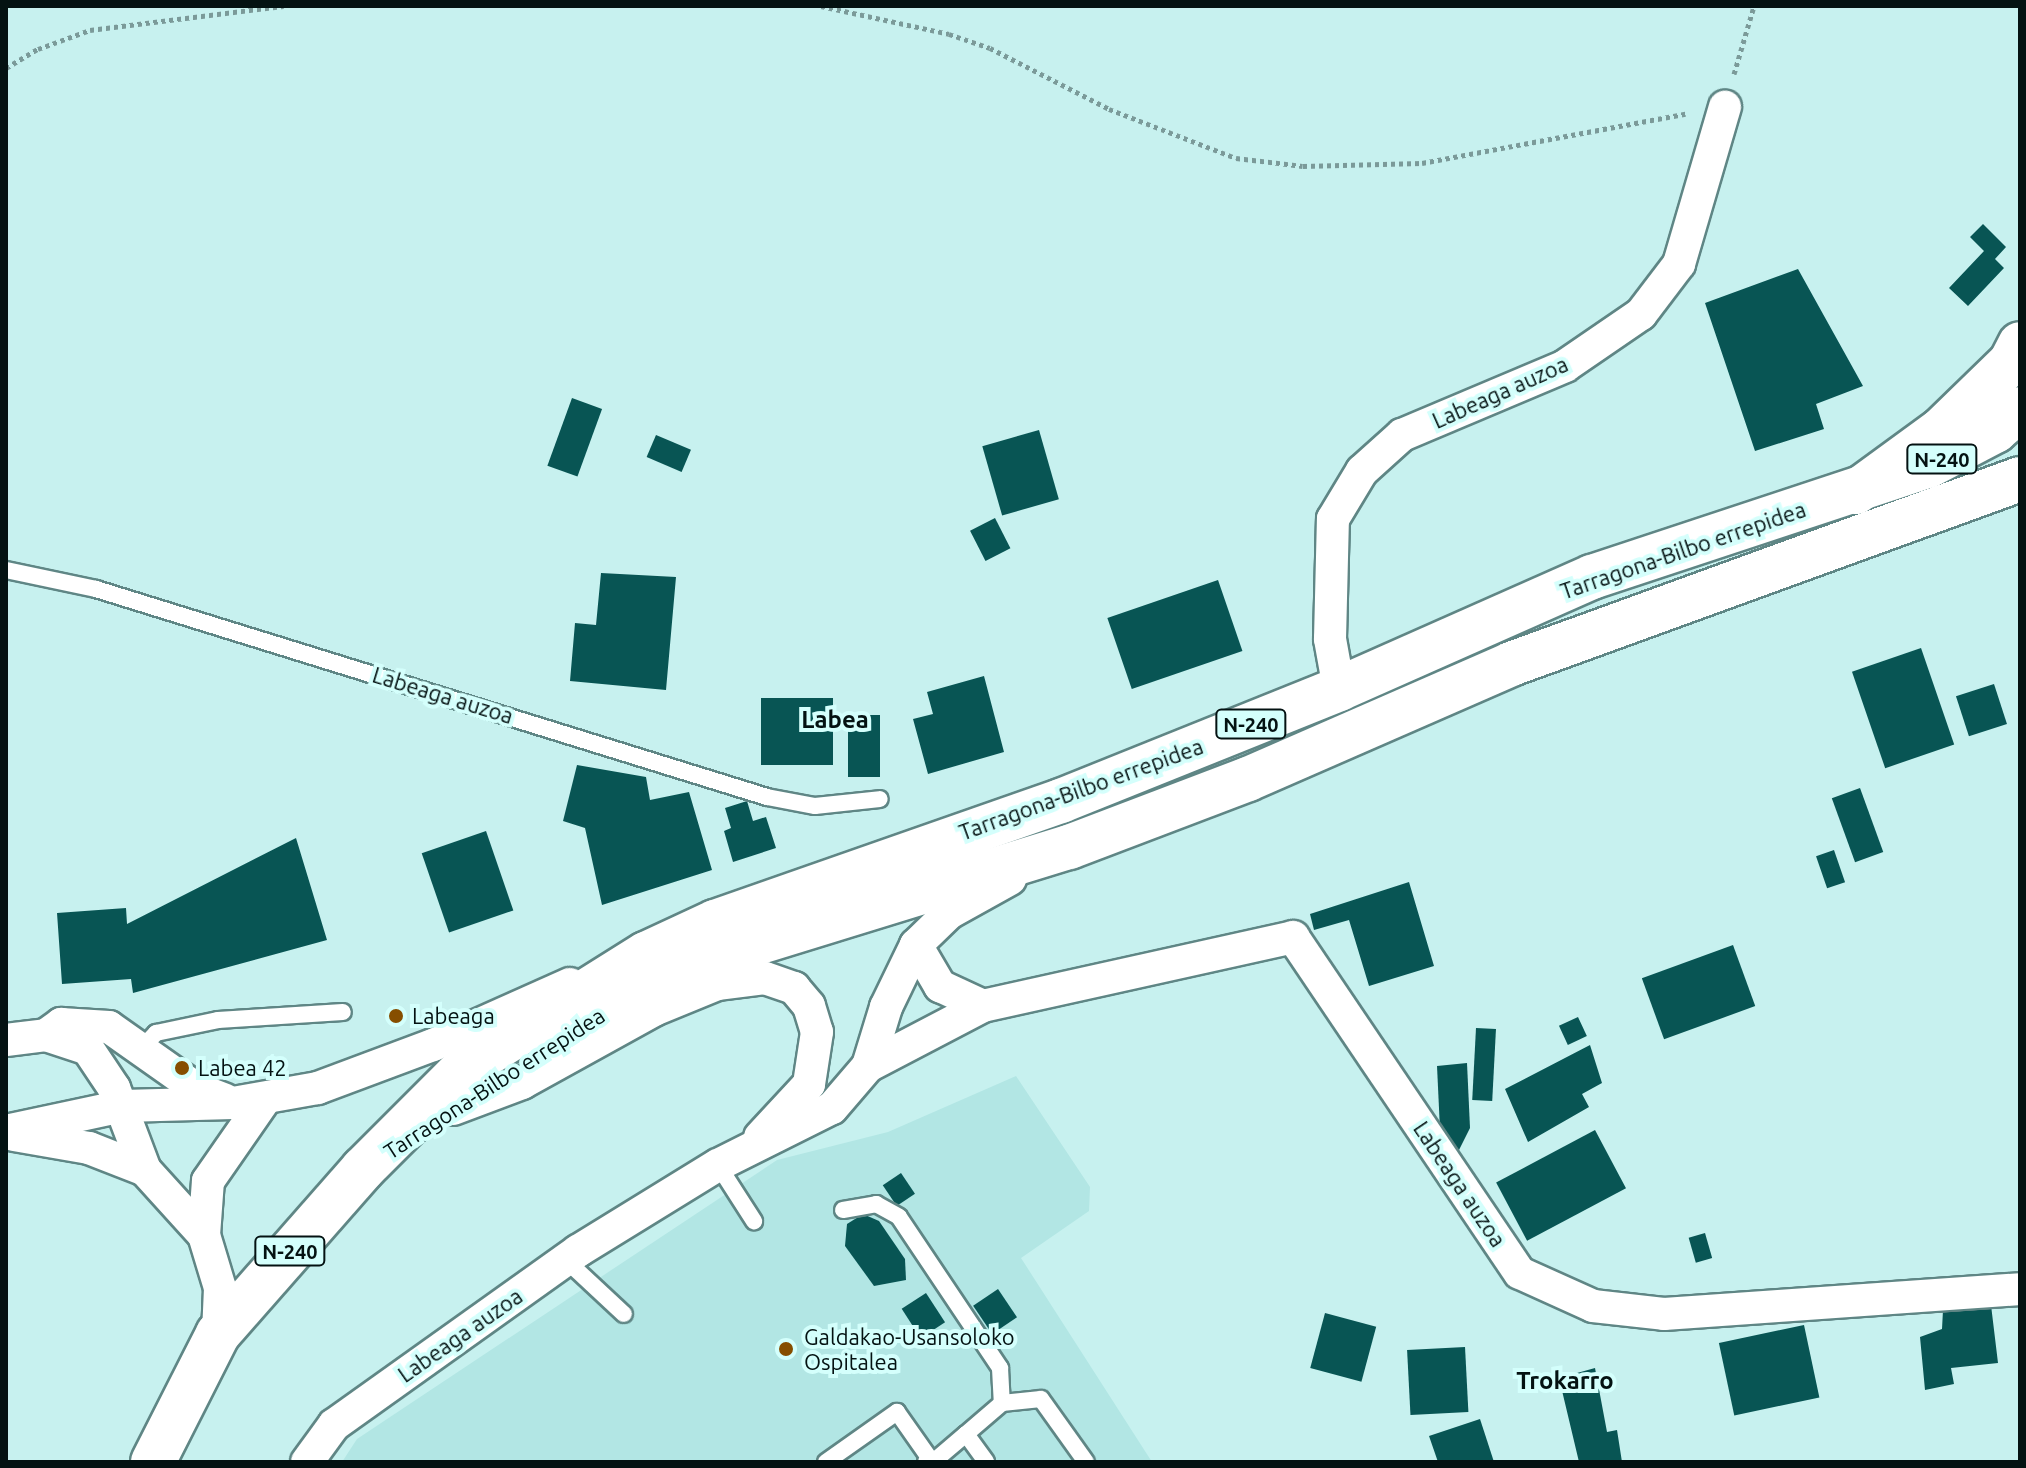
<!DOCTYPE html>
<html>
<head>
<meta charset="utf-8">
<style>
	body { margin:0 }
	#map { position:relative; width:2026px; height:1468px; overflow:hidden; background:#c7f1ef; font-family:Ubuntu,sans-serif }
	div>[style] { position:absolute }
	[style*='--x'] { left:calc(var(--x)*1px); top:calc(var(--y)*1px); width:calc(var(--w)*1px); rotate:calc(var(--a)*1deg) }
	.built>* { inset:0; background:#b2e6e4 }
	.building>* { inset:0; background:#085554; transform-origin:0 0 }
	.path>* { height:5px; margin-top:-2.5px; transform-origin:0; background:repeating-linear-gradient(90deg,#7b9a99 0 4px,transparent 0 8px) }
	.roads { filter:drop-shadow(2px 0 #5f8685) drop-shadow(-2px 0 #5f8685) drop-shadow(0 2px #5f8685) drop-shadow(0 -2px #5f8685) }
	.service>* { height:16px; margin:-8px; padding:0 8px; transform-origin:8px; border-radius:8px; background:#fff }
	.minor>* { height:32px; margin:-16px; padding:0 16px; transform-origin:16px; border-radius:16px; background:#fff }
	.trunk>* { height:44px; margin:-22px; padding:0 22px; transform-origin:22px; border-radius:22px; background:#fff }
	.motorway>* { height:44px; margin:-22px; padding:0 22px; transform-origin:22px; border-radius:22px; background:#fff }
	.dots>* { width:22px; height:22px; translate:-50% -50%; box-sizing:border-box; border:4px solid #d4fffc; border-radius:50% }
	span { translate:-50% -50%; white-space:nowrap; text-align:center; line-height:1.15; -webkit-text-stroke:8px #d4fffc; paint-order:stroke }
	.shield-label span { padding:2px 6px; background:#d4fffc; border:2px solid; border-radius:6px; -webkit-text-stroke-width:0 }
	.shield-label { font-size:20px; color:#041212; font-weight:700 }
	.street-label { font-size:22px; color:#041212 }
	.poi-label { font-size:22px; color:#041212 }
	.left { translate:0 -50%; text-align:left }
	.neighbourhood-label { font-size:24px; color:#041212; font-weight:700 }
	.frame { position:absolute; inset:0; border:8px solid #041212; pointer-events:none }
</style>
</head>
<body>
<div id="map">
	<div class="built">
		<div style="clip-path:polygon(1016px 1076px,1090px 1187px,1089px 1211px,1021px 1258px,1152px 1462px,342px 1462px,357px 1439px,777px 1160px,888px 1132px)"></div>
	</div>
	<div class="building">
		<div style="clip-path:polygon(1983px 224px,2006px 247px,1995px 259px,2004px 268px,1968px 306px,1949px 288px,1984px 251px,1970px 237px)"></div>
		<div style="clip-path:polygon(1798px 269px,1863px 386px,1816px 404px,1824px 429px,1755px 451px,1705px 303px)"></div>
		<div style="left:572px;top:398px;width:32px;height:72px;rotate:20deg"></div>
		<div style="left:1039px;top:430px;width:72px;height:59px;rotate:74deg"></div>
		<div style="left:656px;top:435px;width:38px;height:24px;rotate:23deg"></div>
		<div style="left:995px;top:518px;width:34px;height:28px;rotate:63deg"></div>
		<div style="clip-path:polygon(601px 573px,676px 577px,666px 690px,570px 681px,575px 623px,596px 625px)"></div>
		<div style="left:1218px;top:580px;width:75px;height:117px;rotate:71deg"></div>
		<div style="left:1921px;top:648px;width:102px;height:73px;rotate:71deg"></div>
		<div style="clip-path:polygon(984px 676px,1004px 752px,928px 774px,913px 719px,933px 714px,927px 692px)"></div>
		<div style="left:1994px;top:684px;width:42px;height:40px;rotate:72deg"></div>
		<div style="left:761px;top:698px;width:72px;height:67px"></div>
		<div style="left:848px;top:715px;width:32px;height:62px"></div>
		<div style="clip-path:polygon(577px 765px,646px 777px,650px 800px,689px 792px,712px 870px,602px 905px,585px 828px,563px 821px)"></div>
		<div style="left:1860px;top:788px;width:68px;height:30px;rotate:70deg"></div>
		<div style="clip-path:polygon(747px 801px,753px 821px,766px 817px,776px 848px,733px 862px,724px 831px,731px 828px,725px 808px)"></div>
		<div style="left:486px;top:831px;width:84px;height:68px;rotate:71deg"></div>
		<div style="clip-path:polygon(296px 838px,327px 940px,133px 993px,131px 979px,62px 984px,57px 913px,126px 908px,127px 924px)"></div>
		<div style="left:1834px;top:850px;width:34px;height:19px;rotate:71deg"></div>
		<div style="clip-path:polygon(1409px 882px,1434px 966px,1369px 986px,1349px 920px,1314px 930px,1310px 914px)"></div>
		<div style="left:1733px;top:945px;width:65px;height:97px;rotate:70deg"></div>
		<div style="left:1578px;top:1017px;width:21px;height:21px;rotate:65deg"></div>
		<div style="left:1476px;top:1028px;width:20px;height:72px;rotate:3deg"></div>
		<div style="clip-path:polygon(1590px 1045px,1602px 1083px,1582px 1094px,1589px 1107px,1528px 1142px,1505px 1089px)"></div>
		<div style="clip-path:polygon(1467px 1063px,1470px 1128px,1458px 1152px,1440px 1130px,1437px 1066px)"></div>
		<div style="left:1595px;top:1130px;width:66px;height:112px;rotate:62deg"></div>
		<div style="left:901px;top:1173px;width:25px;height:22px;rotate:56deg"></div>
		<div style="clip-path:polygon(863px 1214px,879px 1221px,905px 1259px,906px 1280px,874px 1286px,845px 1246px,847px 1224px)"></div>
		<div style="left:1705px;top:1233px;width:26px;height:17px;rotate:74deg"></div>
		<div style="left:998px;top:1289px;width:34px;height:30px;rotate:56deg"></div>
		<div style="left:926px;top:1293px;width:35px;height:29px;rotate:57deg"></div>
		<div style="clip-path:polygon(1991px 1305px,1998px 1363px,1951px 1368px,1954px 1384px,1925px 1390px,1920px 1337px,1942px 1329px,1943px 1310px)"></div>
		<div style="left:1325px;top:1313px;width:53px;height:57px;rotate:15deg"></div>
		<div style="left:1804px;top:1325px;width:74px;height:87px;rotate:78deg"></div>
		<div style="left:1465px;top:1347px;width:65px;height:58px;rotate:87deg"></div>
		<div style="clip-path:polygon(1595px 1368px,1607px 1432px,1617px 1430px,1622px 1462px,1579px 1462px,1559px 1378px)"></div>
		<div style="clip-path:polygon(1480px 1419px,1494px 1462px,1438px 1462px,1429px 1436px)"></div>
	</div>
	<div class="path">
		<div style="--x:821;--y:6;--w:131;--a:12.3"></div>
		<div style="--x:949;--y:34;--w:43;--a:18.9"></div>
		<div style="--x:990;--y:48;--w:134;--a:27.1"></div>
		<div style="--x:1109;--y:109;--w:136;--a:21.1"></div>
		<div style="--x:1236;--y:158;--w:67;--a:6.8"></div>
		<div style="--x:1303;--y:166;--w:119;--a:-1.4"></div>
		<div style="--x:1422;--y:163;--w:268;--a:-10.6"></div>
		<div style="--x:6;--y:68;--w:37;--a:-31"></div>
		<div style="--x:38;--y:49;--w:55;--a:-20.1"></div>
		<div style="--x:90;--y:30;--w:195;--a:-7.1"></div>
		<div style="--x:1734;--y:74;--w:71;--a:-73.6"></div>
	</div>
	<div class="roads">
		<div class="service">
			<div style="--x:6;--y:570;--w:92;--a:11.9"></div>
			<div style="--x:96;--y:589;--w:702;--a:17.22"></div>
			<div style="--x:767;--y:797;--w:49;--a:10.6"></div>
			<div style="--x:815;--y:806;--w:65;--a:-6.1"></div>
			<div style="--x:142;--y:1048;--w:21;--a:-47"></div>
			<div style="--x:156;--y:1033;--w:63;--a:-11.8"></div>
			<div style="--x:218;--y:1020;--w:125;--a:-3.7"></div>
			<div style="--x:718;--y:1165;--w:67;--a:57.3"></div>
			<div style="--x:843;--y:1210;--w:34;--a:-10"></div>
			<div style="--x:876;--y:1204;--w:26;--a:29"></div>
			<div style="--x:899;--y:1217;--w:182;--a:56.2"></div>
			<div style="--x:1000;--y:1368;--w:35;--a:87"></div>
			<div style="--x:566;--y:1260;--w:79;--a:43"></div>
			<div style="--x:966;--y:1434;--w:48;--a:-40.7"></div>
			<div style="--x:1002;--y:1403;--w:39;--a:-6"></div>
			<div style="--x:1041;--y:1399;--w:77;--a:54.5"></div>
			<div style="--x:826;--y:1462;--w:87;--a:-35.2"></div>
			<div style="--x:897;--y:1412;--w:57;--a:54.9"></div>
			<div style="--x:930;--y:1459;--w:5;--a:143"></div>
			<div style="--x:933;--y:1462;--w:43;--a:-40.3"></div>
			<div style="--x:966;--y:1434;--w:34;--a:54"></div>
		</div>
		<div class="minor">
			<div style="--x:1339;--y:689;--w:51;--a:-100.2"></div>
			<div style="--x:1330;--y:639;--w:120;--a:-88.6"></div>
			<div style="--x:1333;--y:519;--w:56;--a:-58.9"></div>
			<div style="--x:1362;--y:471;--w:54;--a:-42"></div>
			<div style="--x:1402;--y:435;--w:177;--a:-22.9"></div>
			<div style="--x:1565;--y:366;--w:92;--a:-34.4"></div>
			<div style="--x:1641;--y:314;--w:63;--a:-52.8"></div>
			<div style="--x:1679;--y:264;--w:164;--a:-73.7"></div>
			<div style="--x:916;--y:945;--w:48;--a:59.7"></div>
			<div style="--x:940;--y:986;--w:47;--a:24.9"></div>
			<div style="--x:46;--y:1035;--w:19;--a:-36"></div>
			<div style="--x:61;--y:1024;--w:48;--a:3.6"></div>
			<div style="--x:109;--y:1027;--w:108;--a:35.2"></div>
			<div style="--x:197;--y:1089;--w:30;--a:21"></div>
			<div style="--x:6;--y:1040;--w:40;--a:-7.1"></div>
			<div style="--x:46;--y:1035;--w:44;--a:18.4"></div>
			<div style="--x:88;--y:1049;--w:47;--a:56.3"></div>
			<div style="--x:114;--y:1088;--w:88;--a:69.3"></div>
			<div style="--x:868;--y:1066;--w:130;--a:-27.6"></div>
			<div style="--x:983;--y:1006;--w:318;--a:-12.5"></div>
			<div style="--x:1293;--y:937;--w:405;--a:56"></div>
			<div style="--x:1520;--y:1273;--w:80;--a:24.3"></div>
			<div style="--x:1593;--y:1306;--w:71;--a:6.4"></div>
			<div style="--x:1664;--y:1314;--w:357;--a:-4"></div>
			<div style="--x:453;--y:1109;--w:74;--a:-20.6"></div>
			<div style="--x:522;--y:1083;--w:151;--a:-28.9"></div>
			<div style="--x:654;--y:1010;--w:68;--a:-22.4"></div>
			<div style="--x:717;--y:984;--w:48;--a:-7.1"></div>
			<div style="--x:765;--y:978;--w:31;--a:19"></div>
			<div style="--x:794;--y:988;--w:23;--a:50"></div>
			<div style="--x:809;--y:1006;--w:27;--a:73"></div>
			<div style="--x:817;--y:1032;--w:53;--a:98.7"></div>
			<div style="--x:809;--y:1084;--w:72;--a:132.8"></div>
			<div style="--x:6;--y:1131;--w:120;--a:-12.1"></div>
			<div style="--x:123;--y:1106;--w:110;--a:-1.6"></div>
			<div style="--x:233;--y:1103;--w:86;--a:-10"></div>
			<div style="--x:318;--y:1088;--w:123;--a:-20.5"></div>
			<div style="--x:433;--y:1045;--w:150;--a:-24"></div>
			<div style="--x:14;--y:1135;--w:76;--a:9.8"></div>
			<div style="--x:89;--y:1148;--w:60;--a:21.4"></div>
			<div style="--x:145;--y:1170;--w:88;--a:47.8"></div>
			<div style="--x:218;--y:1334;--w:46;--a:-87.5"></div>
			<div style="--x:220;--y:1288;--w:55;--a:-106.8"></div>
			<div style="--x:204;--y:1235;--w:54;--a:-85.8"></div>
			<div style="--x:208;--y:1181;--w:100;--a:-55.2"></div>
			<div style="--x:307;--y:1462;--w:46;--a:-53.9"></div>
			<div style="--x:334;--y:1425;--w:300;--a:-35.5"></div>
			<div style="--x:578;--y:1251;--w:164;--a:-31.6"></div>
			<div style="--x:718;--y:1165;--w:127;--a:-26.6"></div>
			<div style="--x:832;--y:1108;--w:55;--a:-49.4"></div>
			<div style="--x:868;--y:1066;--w:62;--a:-73"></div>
			<div style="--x:886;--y:1007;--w:69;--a:-64.2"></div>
			<div style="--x:916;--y:945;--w:46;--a:-44.1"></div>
			<div style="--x:949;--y:913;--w:70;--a:-29.1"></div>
		</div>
		<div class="trunk">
			<div style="--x:605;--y:1010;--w:119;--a:-26.6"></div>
			<div style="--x:711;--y:957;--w:375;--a:-17.1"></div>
			<div style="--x:1069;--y:847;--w:191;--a:-20.8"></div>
			<div style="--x:1248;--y:779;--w:287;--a:-23.6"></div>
			<div style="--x:1511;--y:664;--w:542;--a:-19.97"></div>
			<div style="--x:153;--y:1462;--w:144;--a:-63.1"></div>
			<div style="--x:218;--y:1334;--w:220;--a:-48.7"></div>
			<div style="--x:363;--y:1169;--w:143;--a:-45"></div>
			<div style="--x:464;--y:1068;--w:215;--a:-32.1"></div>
			<div style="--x:646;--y:954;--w:76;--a:-24.9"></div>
			<div style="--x:715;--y:922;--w:367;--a:-19.3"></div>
			<div style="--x:1061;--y:801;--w:300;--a:-21.9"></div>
			<div style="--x:1339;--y:689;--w:277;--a:-23.9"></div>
			<div style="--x:1592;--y:577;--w:354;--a:-18.3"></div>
			<div style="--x:1928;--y:466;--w:76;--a:-27.6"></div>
			<div style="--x:1995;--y:431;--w:33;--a:-41"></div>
		</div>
		<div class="motorway">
			<div style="--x:1856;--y:492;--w:105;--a:-36.1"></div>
			<div style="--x:1941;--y:430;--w:98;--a:-44.2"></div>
			<div style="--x:2011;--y:362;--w:20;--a:-63"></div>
		</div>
	</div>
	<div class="dots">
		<div style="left:396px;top:1016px;background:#864e00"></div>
		<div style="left:182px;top:1068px;background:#864e00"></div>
		<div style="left:786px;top:1349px;background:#864e00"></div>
	</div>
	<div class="shield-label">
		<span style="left:1942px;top:459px">N-240</span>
		<span style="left:1251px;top:724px">N-240</span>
		<span style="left:290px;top:1251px">N-240</span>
	</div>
	<div class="street-label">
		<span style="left:1500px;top:392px;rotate:-24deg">Labeaga auzoa</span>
		<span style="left:1683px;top:550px;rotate:-19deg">Tarragona-Bilbo errepidea</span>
		<span style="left:443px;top:695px;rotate:17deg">Labeaga auzoa</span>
		<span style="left:1081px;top:789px;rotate:-20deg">Tarragona-Bilbo errepidea</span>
		<span style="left:494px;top:1083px;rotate:-33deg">Tarragona-Bilbo errepidea</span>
		<span style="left:1460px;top:1184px;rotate:56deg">Labeaga auzoa</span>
		<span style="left:460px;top:1335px;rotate:-35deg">Labeaga auzoa</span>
	</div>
	<div class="poi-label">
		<span class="left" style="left:412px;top:1016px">Labeaga</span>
		<span class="left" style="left:198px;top:1068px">Labea 42</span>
		<span class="left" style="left:804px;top:1349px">Galdakao-Usansoloko<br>Ospitalea</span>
	</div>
	<div class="neighbourhood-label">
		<span style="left:835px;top:720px">Labea</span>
		<span style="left:1565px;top:1381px">Trokarro</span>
	</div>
	<div class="frame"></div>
</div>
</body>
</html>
